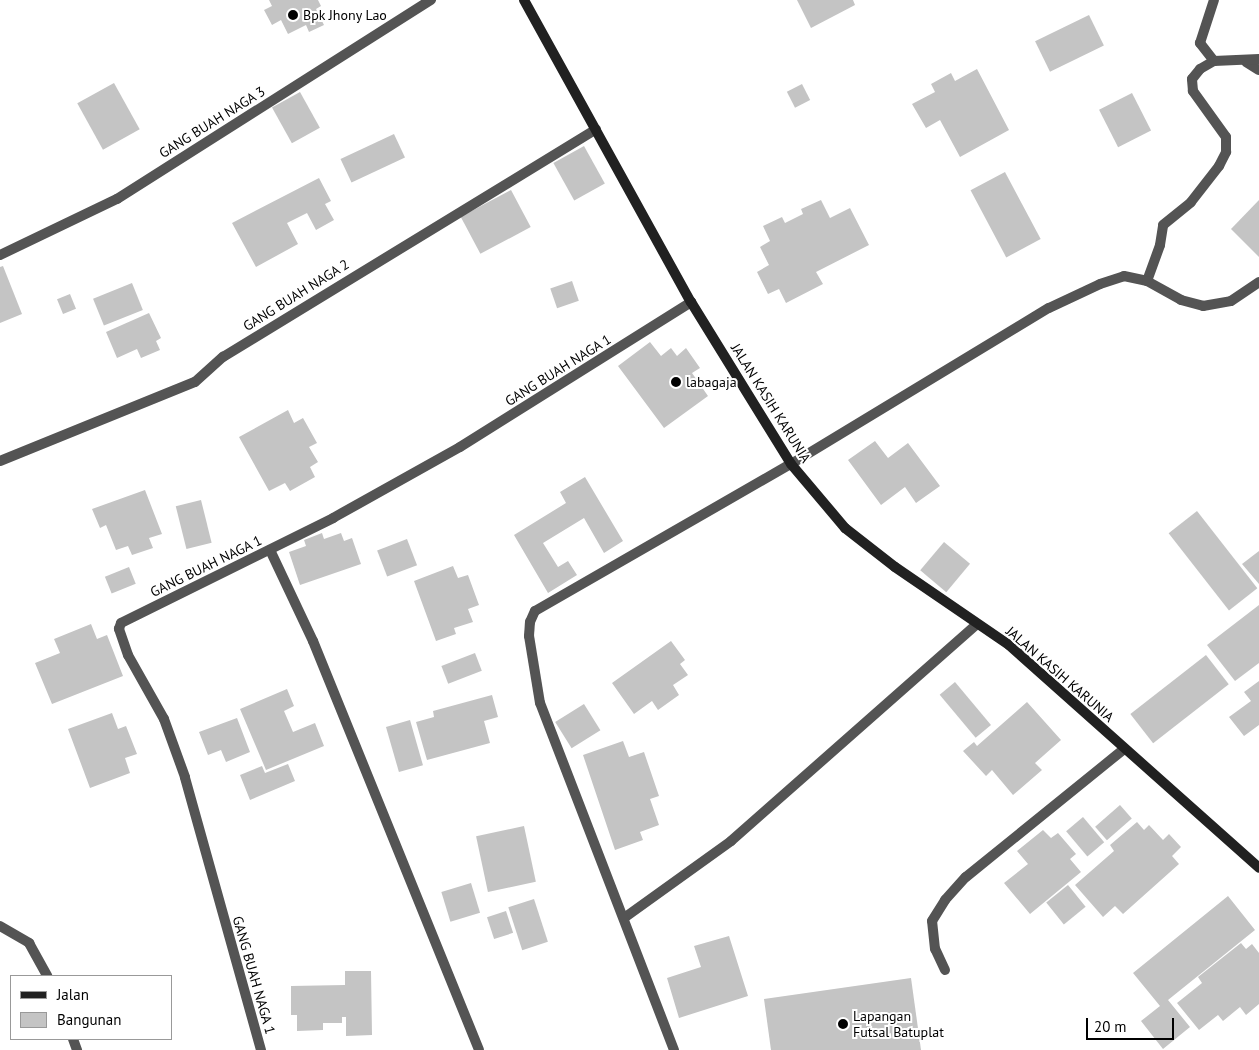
<!DOCTYPE html>
<html>
<head>
<meta charset="utf-8">
<style>
	body { margin:0 }
	#map { position:relative; width:1259px; height:1050px; overflow:hidden; background:#fff; font-family:"PT Sans",sans-serif }
	div>[style] { position:absolute }
	[style*='--x'] { left:calc(var(--x)*1px); top:calc(var(--y)*1px); width:calc(var(--w)*1px); rotate:calc(var(--a)*1deg) }
	.building>* { inset:0; background:#c4c4c4; transform-origin:0 0 }
	.lane>* { height:10px; margin:-5px; padding:0 5px; transform-origin:5px; border-radius:5px; background:#545454 }
	.street>* { height:10px; margin:-5px; padding:0 5px; transform-origin:5px; border-radius:5px; background:#545454 }
	.secondary>* { height:10px; margin:-5px; padding:0 5px; transform-origin:5px; border-radius:5px; background:#212121 }
	.dots>* { width:14px; height:14px; translate:-50% -50%; box-sizing:border-box; border:2px solid #fff; border-radius:50% }
	span { translate:-50% -50%; white-space:nowrap; text-align:center; line-height:1.15; -webkit-text-stroke:4px #fff; paint-order:stroke }
	.poi-label { font-size:14px; color:#000 }
	.left { translate:0 -50%; text-align:left }
	.street-label { font-size:14px; color:#000 }
	.legend { position:absolute; left:10px; top:975px; width:162px; height:65px; box-sizing:border-box; background:#fff; border:1px solid #999; margin:0; padding:6px 9px; list-style:none; font-size:15px; color:#000 }
	.legend li { display:flex; align-items:center; gap:10px; height:25px }
	.legend b { width:25px; border:1px solid #999 }
	.scale { position:absolute; left:1086px; top:1018px; width:88px; height:22px; box-sizing:border-box; border:2px solid #000; border-top:0; padding-left:6px; font-size:15px; line-height:18px; white-space:nowrap; color:#000; -webkit-text-stroke:4px #fff; paint-order:stroke }
</style>
</head>
<body>
<div id="map">
	<div class="building">
		<div style="clip-path:polygon(269px 0,318px 0,321px 6px,316px 9px,324px 25px,309px 32px,306px 25px,288px 34px,281px 20px,272px 25px,264px 10px,272px 6px)"></div>
		<div style="clip-path:polygon(797px 0,853px 0,855px 5px,811px 28px)"></div>
		<div style="left:1089px;top:15px;width:34px;height:60px;rotate:64deg"></div>
		<div style="clip-path:polygon(977px 69px,1009px 130px,960px 157px,940px 120px,926px 128px,912px 104px,935px 92px,931px 84px,951px 73px,955px 81px)"></div>
		<div style="left:114px;top:83px;width:53px;height:42px;rotate:61deg"></div>
		<div style="left:802px;top:84px;width:18px;height:17px;rotate:63deg"></div>
		<div style="left:300px;top:92px;width:41px;height:32px;rotate:61deg"></div>
		<div style="left:1132px;top:93px;width:42px;height:37px;rotate:63deg"></div>
		<div style="left:394px;top:134px;width:26px;height:59px;rotate:65deg"></div>
		<div style="left:584px;top:146px;width:43px;height:35px;rotate:61deg"></div>
		<div style="left:1005px;top:172px;width:76px;height:39px;rotate:62deg"></div>
		<div style="clip-path:polygon(319px 178px,331px 201px,325px 204px,334px 220px,316px 230px,307px 213px,287px 223px,298px 244px,256px 267px,232px 223px)"></div>
		<div style="left:511px;top:190px;width:42px;height:57px;rotate:62deg"></div>
		<div style="clip-path:polygon(821px 200px,830px 218px,850px 208px,869px 245px,816px 272px,823px 284px,786px 303px,779px 289px,768px 294px,757px 272px,769px 265px,760px 247px,770px 241px,763px 226px,782px 217px,785px 223px,803px 214px,801px 209px)"></div>
		<div style="clip-path:polygon(1259px 200px,1259px 257px,1231px 229px)"></div>
		<div style="clip-path:polygon(3px 266px,22px 314px,0 323px,0 267px)"></div>
		<div style="left:572px;top:281px;width:21px;height:23px;rotate:71deg"></div>
		<div style="left:132px;top:283px;width:29px;height:42px;rotate:68deg"></div>
		<div style="left:70px;top:294px;width:16px;height:14px;rotate:68deg"></div>
		<div style="clip-path:polygon(149px 313px,161px 338px,156px 341px,160px 350px,141px 358px,137px 349px,117px 358px,106px 332px)"></div>
		<div style="clip-path:polygon(650px 342px,661px 356px,671px 348px,677px 356px,686px 348px,700px 368px,692px 373px,708px 396px,664px 428px,618px 366px)"></div>
		<div style="clip-path:polygon(288px 410px,294px 423px,303px 418px,317px 443px,309px 447px,318px 462px,310px 467px,315px 477px,290px 491px,285px 483px,269px 491px,239px 437px)"></div>
		<div style="clip-path:polygon(875px 441px,888px 458px,908px 443px,940px 486px,916px 503px,905px 487px,881px 505px,848px 460px)"></div>
		<div style="clip-path:polygon(585px 477px,623px 541px,604px 553px,584px 518px,543px 543px,558px 567px,568px 561px,577px 575px,548px 593px,514px 535px,566px 503px,560px 492px)"></div>
		<div style="clip-path:polygon(145px 490px,162px 534px,149px 538px,153px 548px,132px 555px,128px 546px,116px 550px,106px 525px,100px 528px,92px 509px)"></div>
		<div style="left:201px;top:500px;width:44px;height:26px;rotate:76deg"></div>
		<div style="left:1197px;top:511px;width:98px;height:36px;rotate:52deg"></div>
		<div style="clip-path:polygon(322px 533px,324px 539px,341px 533px,344px 541px,352px 538px,361px 564px,300px 585px,289px 552px,306px 546px,304px 540px)"></div>
		<div style="left:407px;top:539px;width:28px;height:32px;rotate:69deg"></div>
		<div style="left:944px;top:542px;width:34px;height:37px;rotate:40deg"></div>
		<div style="clip-path:polygon(1259px 551px,1259px 584px,1242px 564px)"></div>
		<div style="clip-path:polygon(453px 566px,458px 578px,468px 575px,479px 605px,468px 609px,473px 622px,454px 628px,456px 634px,436px 641px,414px 581px)"></div>
		<div style="left:129px;top:567px;width:18px;height:26px;rotate:68deg"></div>
		<div style="clip-path:polygon(1259px 605px,1259px 663px,1235px 681px,1207px 645px)"></div>
		<div style="clip-path:polygon(91px 624px,97px 639px,107px 635px,123px 676px,52px 704px,35px 663px,60px 653px,54px 639px)"></div>
		<div style="clip-path:polygon(671px 641px,685px 660px,680px 664px,688px 675px,673px 685px,679px 695px,658px 710px,652px 701px,634px 714px,612px 683px)"></div>
		<div style="left:475px;top:653px;width:19px;height:36px;rotate:69deg"></div>
		<div style="left:1206px;top:655px;width:37px;height:96px;rotate:52deg"></div>
		<div style="clip-path:polygon(1259px 681px,1259px 725px,1244px 736px,1229px 717px,1251px 701px,1244px 692px)"></div>
		<div style="left:955px;top:682px;width:56px;height:20px;rotate:50deg"></div>
		<div style="clip-path:polygon(287px 689px,294px 706px,284px 711px,293px 732px,315px 723px,324px 746px,266px 770px,240px 709px)"></div>
		<div style="clip-path:polygon(492px 695px,498px 717px,484px 721px,490px 743px,427px 760px,416px 722px,434px 717px,433px 711px)"></div>
		<div style="clip-path:polygon(1027px 702px,1061px 740px,1035px 763px,1042px 770px,1013px 795px,992px 770px,986px 776px,963px 751px,974px 742px,977px 746px)"></div>
		<div style="left:584px;top:704px;width:31px;height:34px;rotate:58deg"></div>
		<div style="clip-path:polygon(112px 713px,118px 729px,126px 726px,137px 754px,125px 758px,130px 773px,90px 788px,68px 729px)"></div>
		<div style="clip-path:polygon(237px 718px,250px 752px,226px 762px,221px 750px,208px 755px,199px 732px)"></div>
		<div style="left:410px;top:720px;width:47px;height:25px;rotate:74deg"></div>
		<div style="clip-path:polygon(623px 741px,629px 757px,644px 752px,659px 796px,650px 799px,659px 825px,640px 832px,643px 840px,615px 850px,583px 755px)"></div>
		<div style="clip-path:polygon(288px 764px,295px 781px,250px 800px,240px 775px,262px 766px,265px 773px)"></div>
		<div style="left:1120px;top:805px;width:18px;height:33px;rotate:49deg"></div>
		<div style="left:1083px;top:817px;width:33px;height:22px;rotate:50deg"></div>
		<div style="clip-path:polygon(1137px 822px,1144px 830px,1149px 825px,1163px 840px,1169px 834px,1181px 847px,1172px 856px,1179px 864px,1123px 914px,1115px 906px,1103px 917px,1075px 885px,1114px 851px,1110px 845px)"></div>
		<div style="left:524px;top:826px;width:57px;height:49px;rotate:78deg"></div>
		<div style="clip-path:polygon(1043px 830px,1051px 838px,1058px 833px,1076px 854px,1070px 859px,1081px 872px,1030px 914px,1004px 883px,1028px 864px,1017px 851px)"></div>
		<div style="left:471px;top:883px;width:31px;height:31px;rotate:73deg"></div>
		<div style="left:1068px;top:885px;width:28px;height:28px;rotate:51deg"></div>
		<div style="clip-path:polygon(1228px 896px,1255px 930px,1168px 1000px,1190px 1027px,1163px 1049px,1141px 1021px,1160px 1006px,1133px 973px)"></div>
		<div style="left:534px;top:899px;width:45px;height:27px;rotate:72deg"></div>
		<div style="left:506px;top:911px;width:23px;height:20px;rotate:72deg"></div>
		<div style="clip-path:polygon(729px 936px,748px 996px,679px 1018px,667px 978px,701px 967px,694px 946px)"></div>
		<div style="clip-path:polygon(1241px 943px,1246px 949px,1252px 944px,1259px 953px,1259px 1004px,1246px 1015px,1240px 1007px,1223px 1021px,1218px 1015px,1199px 1030px,1177px 1003px,1202px 983px,1198px 977px)"></div>
		<div style="clip-path:polygon(345px 971px,371px 971px,372px 1035px,346px 1036px,346px 1017px,342px 1017px,342px 1023px,323px 1023px,323px 1030px,297px 1031px,297px 1015px,291px 1015px,291px 986px,345px 985px)"></div>
		<div style="clip-path:polygon(911px 978px,921px 1050px,771px 1050px,764px 999px)"></div>
	</div>
	<div class="lane">
		<div style="--x:945;--y:970;--w:23;--a:-115"></div>
		<div style="--x:935;--y:949;--w:28;--a:-96"></div>
		<div style="--x:932;--y:921;--w:25;--a:-58"></div>
		<div style="--x:945;--y:900;--w:31;--a:-48"></div>
		<div style="--x:966;--y:877;--w:203;--a:-39"></div>
	</div>
	<div class="street">
		<div style="--x:1214;--y:61;--w:23;--a:-128"></div>
		<div style="--x:1200;--y:43;--w:45;--a:-72"></div>
		<div style="--x:1246;--y:62;--w:15;--a:32"></div>
		<div style="--x:0;--y:255;--w:130;--a:-25.6"></div>
		<div style="--x:117;--y:199;--w:372;--a:-32.4"></div>
		<div style="--x:1147;--y:281;--w:38;--a:-70"></div>
		<div style="--x:1160;--y:245;--w:20;--a:-81"></div>
		<div style="--x:1163;--y:225;--w:36;--a:-39"></div>
		<div style="--x:1191;--y:202;--w:46;--a:-52.1"></div>
		<div style="--x:1219;--y:166;--w:16;--a:-63"></div>
		<div style="--x:1226;--y:152;--w:15;--a:-90"></div>
		<div style="--x:1226;--y:137;--w:57;--a:-125.7"></div>
		<div style="--x:1193;--y:91;--w:12;--a:-95"></div>
		<div style="--x:1192;--y:79;--w:13;--a:-51"></div>
		<div style="--x:1200;--y:69;--w:16;--a:-30"></div>
		<div style="--x:1214;--y:61;--w:45;--a:-2.5"></div>
		<div style="--x:0;--y:461;--w:210;--a:-22.1"></div>
		<div style="--x:195;--y:382;--w:38;--a:-42"></div>
		<div style="--x:223;--y:357;--w:437;--a:-31.4"></div>
		<div style="--x:270;--y:550;--w:101;--a:64.7"></div>
		<div style="--x:313;--y:641;--w:441;--a:67.9"></div>
		<div style="--x:624;--y:918;--w:132;--a:-35.7"></div>
		<div style="--x:731;--y:841;--w:328;--a:-41.4"></div>
		<div style="--x:0;--y:926;--w:34;--a:30"></div>
		<div style="--x:29;--y:943;--w:38;--a:61"></div>
		<div style="--x:73;--y:1039;--w:12;--a:70"></div>
		<div style="--x:261;--y:1050;--w:283;--a:-105.6"></div>
		<div style="--x:185;--y:777;--w:62;--a:-109.9"></div>
		<div style="--x:164;--y:719;--w:73;--a:-119.4"></div>
		<div style="--x:128;--y:655;--w:28;--a:-109"></div>
		<div style="--x:119;--y:629;--w:6;--a:-72"></div>
		<div style="--x:121;--y:623;--w:237;--a:-26.3"></div>
		<div style="--x:333;--y:518;--w:145;--a:-29.2"></div>
		<div style="--x:460;--y:447;--w:273;--a:-32.1"></div>
		<div style="--x:674;--y:1050;--w:372;--a:-111.1"></div>
		<div style="--x:540;--y:703;--w:68;--a:-99.3"></div>
		<div style="--x:529;--y:636;--w:14;--a:-86"></div>
		<div style="--x:530;--y:622;--w:12;--a:-66"></div>
		<div style="--x:535;--y:611;--w:295;--a:-29.9"></div>
		<div style="--x:791;--y:464;--w:301;--a:-31.2"></div>
		<div style="--x:1049;--y:308;--w:56;--a:-25.2"></div>
		<div style="--x:1100;--y:284;--w:25;--a:-18"></div>
		<div style="--x:1124;--y:276;--w:24;--a:12"></div>
		<div style="--x:1147;--y:281;--w:39;--a:29"></div>
		<div style="--x:1181;--y:300;--w:23;--a:15"></div>
		<div style="--x:1203;--y:306;--w:28;--a:-10"></div>
		<div style="--x:1231;--y:301;--w:34;--a:-34"></div>
	</div>
	<div class="secondary">
		<div style="--x:524;--y:0;--w:345;--a:61.1"></div>
		<div style="--x:691;--y:302;--w:190;--a:58.3"></div>
		<div style="--x:791;--y:464;--w:84;--a:49.8"></div>
		<div style="--x:845;--y:528;--w:63;--a:38"></div>
		<div style="--x:895;--y:567;--w:138;--a:34.4"></div>
		<div style="--x:1009;--y:645;--w:335;--a:41.7"></div>
	</div>
	<div class="dots">
		<div style="left:293px;top:15px;background:#000"></div>
		<div style="left:676px;top:382px;background:#000"></div>
		<div style="left:843px;top:1024px;background:#000"></div>
	</div>
	<div class="poi-label">
		<span class="left" style="left:303px;top:15px">Bpk Jhony Lao</span>
		<span class="left" style="left:686px;top:382px">labagaja</span>
		<span class="left" style="left:853px;top:1024px">Lapangan<br>Futsal Batuplat</span>
	</div>
	<div class="street-label">
		<span style="left:212px;top:122px;rotate:-32deg">GANG BUAH NAGA 3</span>
		<span style="left:296px;top:295px;rotate:-32deg">GANG BUAH NAGA 2</span>
		<span style="left:558px;top:370px;rotate:-32deg">GANG BUAH NAGA 1</span>
		<span style="left:771px;top:403px;rotate:58deg">JALAN KASIH KARUNIA</span>
		<span style="left:206px;top:566px;rotate:-26deg">GANG BUAH NAGA 1</span>
		<span style="left:1060px;top:674px;rotate:41deg">JALAN KASIH KARUNIA</span>
		<span style="left:254px;top:975px;rotate:74deg">GANG BUAH NAGA 1</span>
	</div>
	<ul class="legend">
	<li><b style="height:6px;background:#212121"></b>Jalan</li>
	<li><b style="height:14px;background:#c4c4c4"></b>Bangunan</li>
	</ul>
	<div class="scale">20 m</div>
</div>
</body>
</html>
